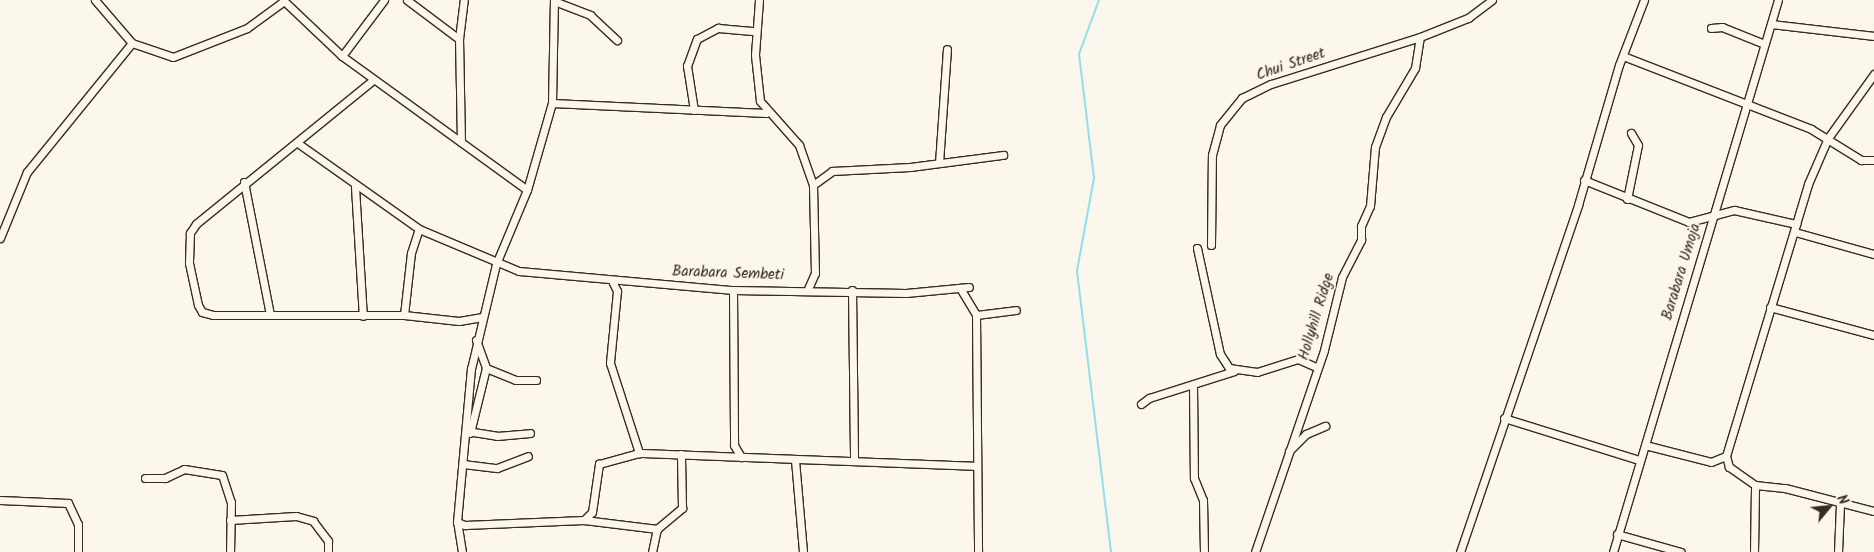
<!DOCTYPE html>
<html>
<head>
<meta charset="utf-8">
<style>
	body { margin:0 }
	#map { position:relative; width:1874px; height:552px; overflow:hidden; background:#fbf7ec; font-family:Kalam,sans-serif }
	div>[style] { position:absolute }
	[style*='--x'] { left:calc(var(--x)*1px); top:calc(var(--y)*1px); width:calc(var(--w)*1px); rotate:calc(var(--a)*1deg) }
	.stream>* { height:2px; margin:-1px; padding:0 1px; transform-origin:1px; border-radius:1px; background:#90e0ec }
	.roads { filter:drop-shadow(1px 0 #3b2a1e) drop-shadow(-1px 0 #3b2a1e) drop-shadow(0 1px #3b2a1e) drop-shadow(0 -1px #3b2a1e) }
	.street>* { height:7px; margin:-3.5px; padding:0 3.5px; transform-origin:3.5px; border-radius:3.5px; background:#fbf7ec }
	span { translate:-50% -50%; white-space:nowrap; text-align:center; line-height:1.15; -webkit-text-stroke:4px #fbf7ec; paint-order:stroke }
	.street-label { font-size:15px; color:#3b2a1e }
	.north { position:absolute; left:1804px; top:482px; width:50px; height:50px; -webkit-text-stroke:4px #fbf7ec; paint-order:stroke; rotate:62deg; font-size:14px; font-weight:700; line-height:20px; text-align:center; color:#3b2a1e }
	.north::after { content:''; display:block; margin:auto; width:18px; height:22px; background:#3b2a1e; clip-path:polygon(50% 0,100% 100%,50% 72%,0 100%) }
</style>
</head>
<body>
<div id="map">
	<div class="stream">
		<div style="--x:1099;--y:0;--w:58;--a:110.3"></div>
		<div style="--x:1079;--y:54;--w:125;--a:83.1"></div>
		<div style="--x:1094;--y:178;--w:95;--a:100.4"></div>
		<div style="--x:1077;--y:271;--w:283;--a:83.1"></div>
	</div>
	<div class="roads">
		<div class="street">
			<div style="--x:95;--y:0;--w:57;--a:49.3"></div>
			<div style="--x:132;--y:43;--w:43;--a:18.9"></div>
			<div style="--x:173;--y:57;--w:79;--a:-21.4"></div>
			<div style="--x:247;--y:28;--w:46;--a:-36.1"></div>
			<div style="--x:283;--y:0;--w:81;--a:43.5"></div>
			<div style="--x:342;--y:56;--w:228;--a:35.9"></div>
			<div style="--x:407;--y:0;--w:65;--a:36.9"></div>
			<div style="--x:759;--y:0;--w:55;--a:94.2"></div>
			<div style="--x:755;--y:55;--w:46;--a:83.8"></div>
			<div style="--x:760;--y:101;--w:59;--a:48.4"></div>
			<div style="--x:799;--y:145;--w:42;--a:70.7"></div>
			<div style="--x:813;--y:185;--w:88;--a:88.7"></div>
			<div style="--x:815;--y:273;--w:17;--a:114"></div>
			<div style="--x:554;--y:1;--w:39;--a:21"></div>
			<div style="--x:590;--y:15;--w:37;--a:43"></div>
			<div style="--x:1771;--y:24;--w:104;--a:6.6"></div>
			<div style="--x:1711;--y:28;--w:11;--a:-5"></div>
			<div style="--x:1722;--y:27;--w:43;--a:21.8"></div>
			<div style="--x:342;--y:56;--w:70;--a:-53.1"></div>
			<div style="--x:1623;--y:56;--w:202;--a:21.2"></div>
			<div style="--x:1811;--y:129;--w:59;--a:31.8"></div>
			<div style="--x:1861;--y:160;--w:13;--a:0"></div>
			<div style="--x:373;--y:80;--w:228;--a:140.9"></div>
			<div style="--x:196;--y:224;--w:11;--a:124"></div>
			<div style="--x:190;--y:233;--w:30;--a:92"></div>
			<div style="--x:189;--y:263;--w:43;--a:77.9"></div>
			<div style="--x:198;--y:305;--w:8;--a:60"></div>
			<div style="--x:202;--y:312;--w:11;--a:15"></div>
			<div style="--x:213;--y:315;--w:191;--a:0"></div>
			<div style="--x:404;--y:315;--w:55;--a:6.2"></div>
			<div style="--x:459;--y:321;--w:22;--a:-10"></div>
			<div style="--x:552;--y:103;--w:214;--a:2.7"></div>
			<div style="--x:694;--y:110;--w:45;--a:-99"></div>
			<div style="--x:687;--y:66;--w:29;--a:-70"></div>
			<div style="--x:697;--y:39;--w:24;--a:-28"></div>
			<div style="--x:718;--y:28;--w:37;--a:5"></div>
			<div style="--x:461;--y:142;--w:103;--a:-91.1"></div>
			<div style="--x:459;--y:39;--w:39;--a:-83"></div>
			<div style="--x:299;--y:144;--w:147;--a:35.3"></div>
			<div style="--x:419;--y:229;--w:108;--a:22.8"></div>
			<div style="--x:519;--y:271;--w:215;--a:5.1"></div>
			<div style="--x:733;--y:290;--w:173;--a:1"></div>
			<div style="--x:906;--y:293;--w:63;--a:-5.4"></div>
			<div style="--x:939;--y:163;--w:114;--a:-86"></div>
			<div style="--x:1584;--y:180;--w:113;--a:21.8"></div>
			<div style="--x:1689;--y:222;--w:47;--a:-14.9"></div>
			<div style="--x:1734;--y:210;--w:64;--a:12.7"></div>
			<div style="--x:244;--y:182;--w:135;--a:78.9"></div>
			<div style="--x:813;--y:185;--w:24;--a:-36"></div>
			<div style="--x:832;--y:171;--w:78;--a:-2.9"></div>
			<div style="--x:910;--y:167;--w:94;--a:-7.4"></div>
			<div style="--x:355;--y:187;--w:129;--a:86.5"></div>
			<div style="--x:1627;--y:199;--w:55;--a:-78.5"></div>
			<div style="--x:1638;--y:145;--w:14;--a:-120"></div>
			<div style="--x:1795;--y:232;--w:82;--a:15.6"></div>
			<div style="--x:0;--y:238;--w:71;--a:-67.8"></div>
			<div style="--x:27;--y:172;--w:166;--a:-50.9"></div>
			<div style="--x:1211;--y:245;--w:90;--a:-89.4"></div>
			<div style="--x:1212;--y:155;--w:31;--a:-75"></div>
			<div style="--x:1220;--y:125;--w:35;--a:-51"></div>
			<div style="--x:1242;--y:98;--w:32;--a:-26"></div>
			<div style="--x:1271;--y:84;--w:156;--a:-17.5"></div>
			<div style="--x:1420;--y:37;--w:52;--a:-21.6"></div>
			<div style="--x:1468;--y:18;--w:30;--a:-37"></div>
			<div style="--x:1197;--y:248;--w:108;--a:77.8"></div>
			<div style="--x:1220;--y:354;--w:17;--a:57"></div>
			<div style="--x:1229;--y:368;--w:28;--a:8"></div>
			<div style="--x:1257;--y:372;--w:43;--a:-17.6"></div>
			<div style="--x:1298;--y:359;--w:20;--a:24"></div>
			<div style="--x:613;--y:283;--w:9;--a:63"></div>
			<div style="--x:617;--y:291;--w:72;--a:95.6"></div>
			<div style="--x:610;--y:363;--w:95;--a:72.1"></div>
			<div style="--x:960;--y:288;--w:31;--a:59"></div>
			<div style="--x:976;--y:315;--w:237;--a:89.5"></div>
			<div style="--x:733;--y:290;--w:155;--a:89.6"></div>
			<div style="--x:734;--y:445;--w:14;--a:60"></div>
			<div style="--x:852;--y:290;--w:171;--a:89.3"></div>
			<div style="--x:1770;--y:307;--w:108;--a:15.1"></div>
			<div style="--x:404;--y:315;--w:62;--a:-83.6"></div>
			<div style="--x:411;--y:253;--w:25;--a:-72"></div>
			<div style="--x:976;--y:315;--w:40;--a:-7.1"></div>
			<div style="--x:476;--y:340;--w:30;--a:70"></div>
			<div style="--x:486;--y:368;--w:32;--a:22"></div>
			<div style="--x:516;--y:380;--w:20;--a:0"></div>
			<div style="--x:1193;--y:386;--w:92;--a:89.4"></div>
			<div style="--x:1194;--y:478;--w:24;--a:68"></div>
			<div style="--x:1203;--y:500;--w:52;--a:88.9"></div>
			<div style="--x:1141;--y:404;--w:10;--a:-37"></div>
			<div style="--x:1149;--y:398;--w:89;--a:-17.6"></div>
			<div style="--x:1504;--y:418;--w:141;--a:17.3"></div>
			<div style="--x:467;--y:431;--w:30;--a:9"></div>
			<div style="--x:497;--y:436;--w:33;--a:-5"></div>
			<div style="--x:470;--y:433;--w:67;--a:-76.2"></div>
			<div style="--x:1645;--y:445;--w:68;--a:14.4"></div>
			<div style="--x:1711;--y:462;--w:16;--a:-22"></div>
			<div style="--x:1289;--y:451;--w:24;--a:-45"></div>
			<div style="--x:1306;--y:434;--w:21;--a:-23"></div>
			<div style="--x:795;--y:460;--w:92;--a:85"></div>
			<div style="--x:463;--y:464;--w:34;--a:7"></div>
			<div style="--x:497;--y:468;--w:33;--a:-21"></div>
			<div style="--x:145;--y:478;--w:20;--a:0"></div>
			<div style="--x:165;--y:478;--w:21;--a:-25"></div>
			<div style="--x:184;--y:469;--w:38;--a:9"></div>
			<div style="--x:222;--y:475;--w:28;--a:72"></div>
			<div style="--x:231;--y:502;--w:50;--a:91.1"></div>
			<div style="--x:1755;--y:485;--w:30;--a:6"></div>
			<div style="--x:1785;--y:488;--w:92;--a:14.5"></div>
			<div style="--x:0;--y:500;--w:68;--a:2.5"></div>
			<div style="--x:68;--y:503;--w:23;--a:65"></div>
			<div style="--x:78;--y:524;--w:28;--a:90"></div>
			<div style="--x:230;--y:520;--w:66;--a:-3.5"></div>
			<div style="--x:296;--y:516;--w:18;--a:16"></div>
			<div style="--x:313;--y:521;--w:25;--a:53"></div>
			<div style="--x:328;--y:541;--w:11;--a:90"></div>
			<div style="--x:584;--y:520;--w:74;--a:7"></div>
			<div style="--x:457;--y:522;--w:9;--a:21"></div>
			<div style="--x:465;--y:525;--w:119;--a:-2.4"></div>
			<div style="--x:584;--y:520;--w:11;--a:-45"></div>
			<div style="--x:592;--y:512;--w:49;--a:-81.7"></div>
			<div style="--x:599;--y:464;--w:41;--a:-15.4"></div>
			<div style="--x:639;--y:453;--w:337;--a:2.2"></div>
			<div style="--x:1617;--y:534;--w:66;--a:15.7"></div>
			<div style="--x:462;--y:552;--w:30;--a:-99"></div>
			<div style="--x:457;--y:522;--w:154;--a:-84.8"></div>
			<div style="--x:471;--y:369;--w:108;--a:-76.6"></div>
			<div style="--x:496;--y:264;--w:80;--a:-67.3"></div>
			<div style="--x:527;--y:190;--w:91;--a:-74"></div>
			<div style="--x:552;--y:103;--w:103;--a:-88.9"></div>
			<div style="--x:652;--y:552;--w:24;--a:-78"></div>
			<div style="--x:657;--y:529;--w:33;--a:-40"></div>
			<div style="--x:682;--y:508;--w:54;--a:-91.1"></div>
			<div style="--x:1255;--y:552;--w:213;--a:-71.1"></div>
			<div style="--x:1324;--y:350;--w:75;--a:-76.1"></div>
			<div style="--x:1342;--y:277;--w:42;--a:-62.8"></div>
			<div style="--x:1361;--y:240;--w:14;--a:-90"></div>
			<div style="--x:1361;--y:226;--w:22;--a:-66"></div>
			<div style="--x:1370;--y:206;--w:59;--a:-85.2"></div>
			<div style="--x:1375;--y:147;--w:32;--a:-70"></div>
			<div style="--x:1386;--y:117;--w:57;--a:-59.4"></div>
			<div style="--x:1415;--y:68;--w:31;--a:-81"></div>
			<div style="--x:1460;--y:552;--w:367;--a:-71.2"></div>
			<div style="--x:1578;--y:205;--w:146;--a:-73.7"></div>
			<div style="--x:1619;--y:65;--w:70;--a:-69"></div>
			<div style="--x:1613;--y:552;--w:576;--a:-73.36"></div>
			<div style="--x:1754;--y:552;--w:67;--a:-89.1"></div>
			<div style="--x:1755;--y:485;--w:32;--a:-145"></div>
			<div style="--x:1729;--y:467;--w:11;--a:-105"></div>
			<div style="--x:1726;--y:456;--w:284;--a:-73.2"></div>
			<div style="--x:1808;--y:184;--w:50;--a:-66.5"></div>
			<div style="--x:1828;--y:138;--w:79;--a:-54.3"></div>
			<div style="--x:1838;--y:552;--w:47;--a:-87.6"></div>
		</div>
	</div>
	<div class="street-label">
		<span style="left:1291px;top:65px;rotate:-19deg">Chui Street</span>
		<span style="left:1682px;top:272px;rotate:-73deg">Barabara Umoja</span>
		<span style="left:728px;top:274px;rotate:2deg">Barabara Sembeti</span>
		<span style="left:1317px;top:317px;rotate:-73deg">Hollyhill Ridge</span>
	</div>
	<div class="north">N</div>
</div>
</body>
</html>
